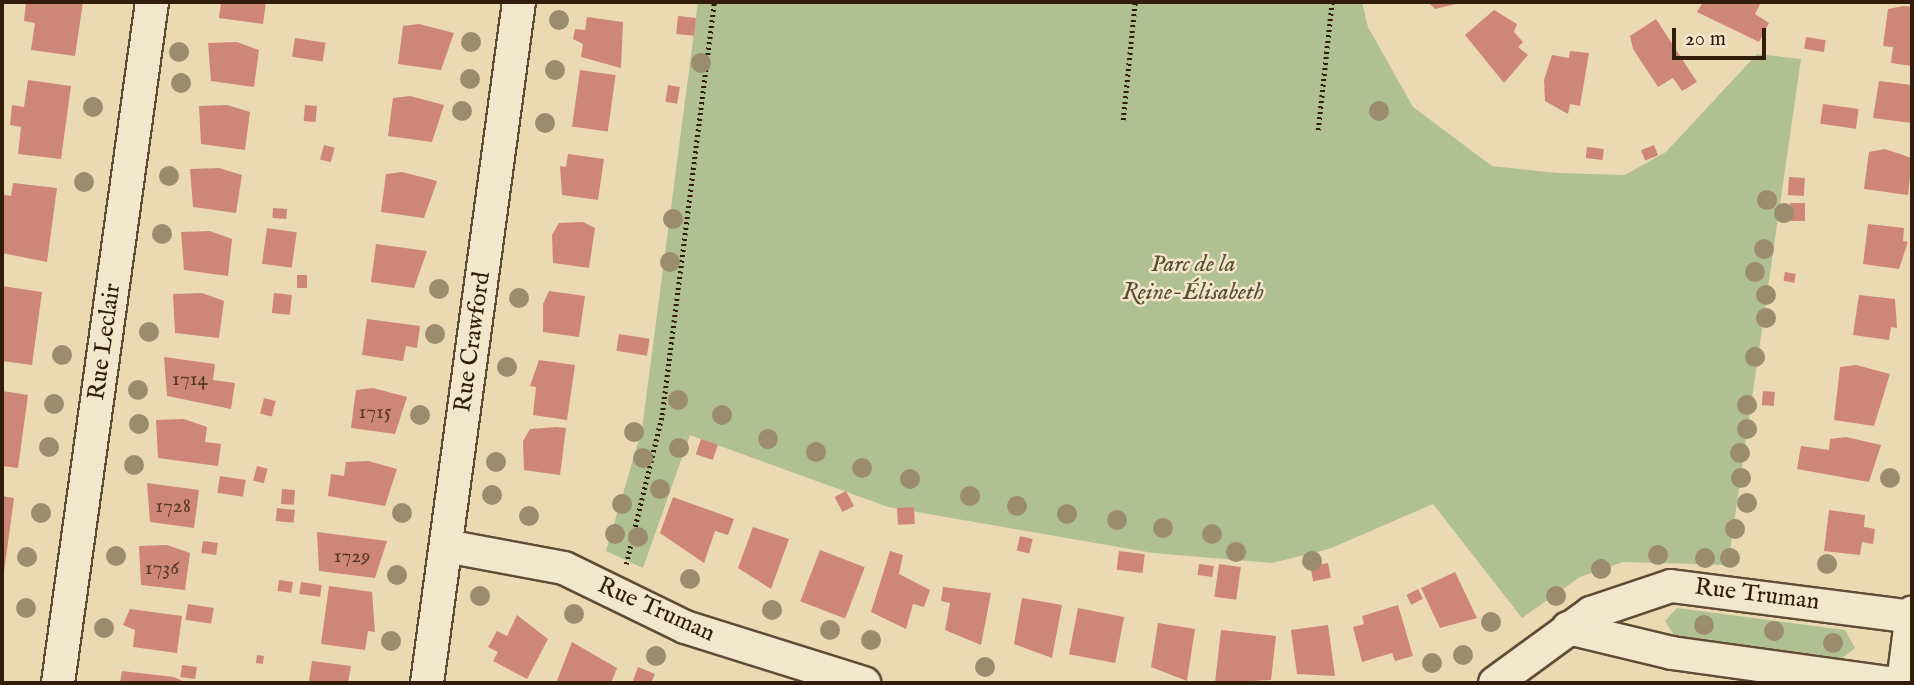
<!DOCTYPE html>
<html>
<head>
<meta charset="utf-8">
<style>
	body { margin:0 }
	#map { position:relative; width:1914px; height:685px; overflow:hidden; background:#ebd9b2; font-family:"IM FELL English",serif }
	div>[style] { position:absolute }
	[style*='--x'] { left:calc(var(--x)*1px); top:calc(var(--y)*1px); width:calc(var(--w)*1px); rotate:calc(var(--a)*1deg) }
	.green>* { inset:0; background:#b1c091 }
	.building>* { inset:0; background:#ce8777; transform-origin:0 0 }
	.path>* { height:4.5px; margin-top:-2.25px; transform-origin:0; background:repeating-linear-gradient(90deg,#321c0c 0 2px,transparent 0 5.5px) }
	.roads { filter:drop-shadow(2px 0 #604b36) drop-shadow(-2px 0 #604b36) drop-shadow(0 2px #604b36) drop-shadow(0 -2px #604b36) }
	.minor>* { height:32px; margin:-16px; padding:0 16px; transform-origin:16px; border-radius:16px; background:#f2e6cd }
	.trees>* { width:20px; height:20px; margin:-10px; border-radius:50%; background:#9a8c6d }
	span { translate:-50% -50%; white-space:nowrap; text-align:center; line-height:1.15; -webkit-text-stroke:5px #f2e6cd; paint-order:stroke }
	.number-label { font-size:21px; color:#593727 }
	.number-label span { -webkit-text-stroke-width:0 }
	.park-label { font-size:24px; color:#584d34; font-style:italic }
	.street-label { font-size:24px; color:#321c0c }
	.frame { position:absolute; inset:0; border:4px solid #321c0c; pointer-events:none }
	.scale { position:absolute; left:1672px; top:28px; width:94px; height:32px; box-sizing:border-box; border:4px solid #321c0c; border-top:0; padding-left:9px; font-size:21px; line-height:24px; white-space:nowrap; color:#321c0c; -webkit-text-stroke:5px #f2e6cd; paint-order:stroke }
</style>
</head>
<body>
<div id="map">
	<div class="green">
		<div style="clip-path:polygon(698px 2px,1362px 2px,1368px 27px,1413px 107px,1492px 166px,1557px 173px,1625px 175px,1666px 152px,1757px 54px,1801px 59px,1728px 565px,1623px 562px,1580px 577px,1522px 618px,1433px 504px,1329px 549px,1272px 563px,1153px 553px,888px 507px,690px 435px,643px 568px,606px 551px,642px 429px)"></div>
		<div style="clip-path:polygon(1677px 608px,1845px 630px,1855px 648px,1842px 658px,1674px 635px,1665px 621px)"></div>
	</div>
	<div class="building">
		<div style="clip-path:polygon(26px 2px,83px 2px,75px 56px,31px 50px,35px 23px,24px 21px)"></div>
		<div style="clip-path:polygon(221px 2px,266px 2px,263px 24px,219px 18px)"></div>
		<div style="clip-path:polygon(1428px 2px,1460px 2px,1460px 3px,1435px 9px)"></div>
		<div style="clip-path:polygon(1703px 2px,1761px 2px,1755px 14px,1769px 23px,1759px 42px,1697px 12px)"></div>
		<div style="clip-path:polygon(1904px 6px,1912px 7px,1912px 66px,1891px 63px,1893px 47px,1883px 46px,1888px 9px)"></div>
		<div style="clip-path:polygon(1494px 10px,1517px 24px,1514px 32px,1523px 42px,1518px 47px,1528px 55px,1504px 83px,1465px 35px)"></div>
		<div style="left:678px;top:16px;width:18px;height:18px;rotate:6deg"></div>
		<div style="clip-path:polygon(587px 17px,623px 22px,621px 68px,581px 57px,583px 44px,573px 39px,575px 29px,585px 30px)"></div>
		<div style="clip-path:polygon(1656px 19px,1697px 82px,1682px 91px,1673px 78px,1658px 87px,1633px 49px,1630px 36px)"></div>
		<div style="clip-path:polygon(419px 24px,454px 33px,441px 70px,398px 64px,403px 26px)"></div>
		<div style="left:1806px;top:37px;width:20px;height:12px;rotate:9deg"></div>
		<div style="left:295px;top:38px;width:31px;height:19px;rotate:9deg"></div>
		<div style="clip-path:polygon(237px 42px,259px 50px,254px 87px,211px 81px,208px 43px)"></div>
		<div style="clip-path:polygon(1570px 51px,1589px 53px,1580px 106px,1570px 104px,1568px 114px,1545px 101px,1544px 80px,1552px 55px,1569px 58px)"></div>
		<div style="left:580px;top:70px;width:36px;height:57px;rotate:8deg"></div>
		<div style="clip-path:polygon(28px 80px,71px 86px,61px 159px,18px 154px,21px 127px,10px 125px,12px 105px,24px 107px)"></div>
		<div style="clip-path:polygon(1879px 81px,1912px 85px,1912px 123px,1873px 118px)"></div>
		<div style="left:668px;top:85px;width:12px;height:17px;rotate:9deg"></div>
		<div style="clip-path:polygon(410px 96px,444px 105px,432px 142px,388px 136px,393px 98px)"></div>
		<div style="left:1823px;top:104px;width:36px;height:20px;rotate:8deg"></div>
		<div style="clip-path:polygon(227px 105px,250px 112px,245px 150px,201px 144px,199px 106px)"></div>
		<div style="left:305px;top:105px;width:12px;height:16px;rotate:5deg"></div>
		<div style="left:324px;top:145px;width:11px;height:15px;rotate:15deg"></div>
		<div style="left:1654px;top:145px;width:11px;height:14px;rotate:68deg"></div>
		<div style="left:1587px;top:147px;width:17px;height:11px;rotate:7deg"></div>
		<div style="clip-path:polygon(1885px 149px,1912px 158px,1908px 195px,1864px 189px,1869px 152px)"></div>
		<div style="clip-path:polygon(568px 154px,604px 159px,598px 200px,562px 195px,560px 166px,566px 167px)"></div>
		<div style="clip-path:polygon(219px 168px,242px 175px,236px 213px,193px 207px,190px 169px)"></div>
		<div style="clip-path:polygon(402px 172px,437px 181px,424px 218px,381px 212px,386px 174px)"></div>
		<div style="left:1789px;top:177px;width:16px;height:18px;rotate:4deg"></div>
		<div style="clip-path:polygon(13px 183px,57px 188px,47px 262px,2px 253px,2px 194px,11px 196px)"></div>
		<div style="left:1790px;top:203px;width:15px;height:18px"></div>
		<div style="left:273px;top:208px;width:14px;height:10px;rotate:4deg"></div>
		<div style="clip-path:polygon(583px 222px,595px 228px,589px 268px,553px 263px,552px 235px,559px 223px)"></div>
		<div style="clip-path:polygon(1868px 224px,1904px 228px,1903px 241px,1908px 242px,1899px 269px,1863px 264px)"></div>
		<div style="left:267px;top:228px;width:30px;height:36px;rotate:8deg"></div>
		<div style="clip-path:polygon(210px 231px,232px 239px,228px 276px,184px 270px,181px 232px)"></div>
		<div style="clip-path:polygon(376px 244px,427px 251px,414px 288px,371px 282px)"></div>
		<div style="left:1785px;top:272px;width:11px;height:9px;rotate:10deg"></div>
		<div style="left:297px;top:275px;width:10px;height:13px"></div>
		<div style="clip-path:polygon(2px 286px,42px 292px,32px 365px,2px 361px)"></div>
		<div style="clip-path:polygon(549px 291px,585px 296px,579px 337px,543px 332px,543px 304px)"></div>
		<div style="clip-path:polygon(202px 293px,224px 301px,219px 338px,175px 333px,173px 294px)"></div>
		<div style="left:274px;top:293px;width:18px;height:20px;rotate:6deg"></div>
		<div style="clip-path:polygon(1859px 295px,1895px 299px,1897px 328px,1891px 327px,1889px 340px,1853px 335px)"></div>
		<div style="clip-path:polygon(367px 319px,420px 326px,417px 348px,406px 346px,403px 361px,362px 355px)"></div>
		<div style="left:619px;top:334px;width:31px;height:17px;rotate:9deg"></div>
		<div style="clip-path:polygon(164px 357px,215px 364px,213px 380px,235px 383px,231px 409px,167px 396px)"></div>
		<div style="clip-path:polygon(539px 360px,575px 365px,567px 420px,533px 415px,536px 387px,530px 386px)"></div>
		<div style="clip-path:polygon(1856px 365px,1890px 374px,1874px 426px,1834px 420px,1840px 367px)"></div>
		<div style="clip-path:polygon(373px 388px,407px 397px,395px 434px,351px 428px,356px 390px)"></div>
		<div style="clip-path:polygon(2px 391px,28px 395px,18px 468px,2px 466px)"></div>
		<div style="left:1763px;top:391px;width:12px;height:14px;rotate:5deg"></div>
		<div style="left:264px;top:398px;width:12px;height:16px;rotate:14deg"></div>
		<div style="clip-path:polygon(184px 419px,207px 427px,205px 442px,221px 444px,218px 466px,158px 458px,156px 420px)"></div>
		<div style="clip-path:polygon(556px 427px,566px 428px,560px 475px,524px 470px,523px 441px,530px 429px)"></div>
		<div style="clip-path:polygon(1846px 437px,1881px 445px,1869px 482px,1797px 469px,1801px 446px,1829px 450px,1830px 439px)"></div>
		<div style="left:701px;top:439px;width:18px;height:16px;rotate:19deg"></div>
		<div style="clip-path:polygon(368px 461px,397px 469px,385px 506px,328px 496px,331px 474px,344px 476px,346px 462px)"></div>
		<div style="left:257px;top:466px;width:11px;height:15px;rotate:15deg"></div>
		<div style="left:220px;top:476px;width:26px;height:17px;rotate:9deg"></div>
		<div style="clip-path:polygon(147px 483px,199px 490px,194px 528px,150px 522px)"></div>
		<div style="left:282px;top:489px;width:13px;height:15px;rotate:4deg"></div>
		<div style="left:846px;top:491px;width:17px;height:13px;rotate:62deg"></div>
		<div style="clip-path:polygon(2px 496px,14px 498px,4px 572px,2px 571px)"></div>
		<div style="clip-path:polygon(673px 497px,734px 519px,728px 535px,715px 531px,704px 563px,660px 533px)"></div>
		<div style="left:914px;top:507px;width:17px;height:17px;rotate:87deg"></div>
		<div style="left:277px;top:508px;width:18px;height:13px;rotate:6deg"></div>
		<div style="clip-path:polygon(1829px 510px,1865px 515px,1864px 527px,1875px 529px,1873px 544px,1862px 542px,1860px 555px,1824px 551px)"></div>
		<div style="clip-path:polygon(753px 527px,789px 539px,771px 589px,738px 568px)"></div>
		<div style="clip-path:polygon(317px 532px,387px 541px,375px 578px,319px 571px)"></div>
		<div style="left:1020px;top:536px;width:13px;height:15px;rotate:13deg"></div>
		<div style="left:203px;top:541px;width:15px;height:12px;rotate:8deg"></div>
		<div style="clip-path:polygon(167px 545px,190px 553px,185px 590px,141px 585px,139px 546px)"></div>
		<div style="left:820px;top:550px;width:48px;height:55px;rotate:21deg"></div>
		<div style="clip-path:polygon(890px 551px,903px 555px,899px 574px,930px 590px,924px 607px,913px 604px,906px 629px,871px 612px)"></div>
		<div style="left:1119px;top:551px;width:26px;height:19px;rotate:7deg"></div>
		<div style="left:1328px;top:563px;width:15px;height:18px;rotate:79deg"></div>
		<div style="left:1199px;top:564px;width:15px;height:11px;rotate:8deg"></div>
		<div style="left:1219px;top:564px;width:22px;height:33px;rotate:8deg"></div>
		<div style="clip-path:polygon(1455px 572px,1477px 618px,1440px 628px,1421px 588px)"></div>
		<div style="left:279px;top:580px;width:14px;height:11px;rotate:8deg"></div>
		<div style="left:301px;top:582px;width:21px;height:12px;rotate:8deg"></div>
		<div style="clip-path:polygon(329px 586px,372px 592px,375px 632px,368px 631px,365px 650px,321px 644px)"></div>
		<div style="clip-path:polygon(943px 587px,991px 593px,981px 645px,945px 630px,950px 603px,941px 601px)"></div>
		<div style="left:1418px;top:589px;width:11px;height:13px;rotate:63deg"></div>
		<div style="clip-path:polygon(1022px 598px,1062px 605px,1052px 658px,1014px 644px)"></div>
		<div style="left:188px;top:604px;width:26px;height:16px;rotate:9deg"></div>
		<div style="clip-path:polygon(1398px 605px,1413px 656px,1395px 661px,1392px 653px,1362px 662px,1353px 627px,1364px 624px,1362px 616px)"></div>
		<div style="left:1078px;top:608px;width:47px;height:47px;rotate:11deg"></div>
		<div style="clip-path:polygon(130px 609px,182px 616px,177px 653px,133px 647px,135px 630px,123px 625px)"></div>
		<div style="clip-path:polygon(517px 615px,548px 639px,527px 679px,493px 661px,498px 652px,488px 647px,497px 631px,507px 636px)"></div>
		<div style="clip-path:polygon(1158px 623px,1195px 629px,1187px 681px,1151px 667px)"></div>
		<div style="clip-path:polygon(1328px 625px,1335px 676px,1297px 674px,1291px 630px)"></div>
		<div style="clip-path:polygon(1221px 630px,1276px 636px,1271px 680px,1215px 683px)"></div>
		<div style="clip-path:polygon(572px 642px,617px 668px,611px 683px,556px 683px)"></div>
		<div style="left:257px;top:655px;width:7px;height:8px;rotate:8deg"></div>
		<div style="clip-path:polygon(312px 661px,351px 666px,348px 683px,309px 681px)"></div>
		<div style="left:182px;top:665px;width:15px;height:12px;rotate:8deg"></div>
		<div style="clip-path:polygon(638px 667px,655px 674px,651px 683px,632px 683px)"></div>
		<div style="clip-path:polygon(122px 671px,174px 677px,187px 683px,120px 683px)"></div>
	</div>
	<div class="path">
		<div style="--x:1123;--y:120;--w:119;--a:-84.2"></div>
		<div style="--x:1318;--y:130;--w:129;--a:-83.8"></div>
		<div style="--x:626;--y:564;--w:153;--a:-76.4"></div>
		<div style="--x:662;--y:415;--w:416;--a:-82.8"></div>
	</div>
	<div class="roads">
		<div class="minor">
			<div style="--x:446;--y:546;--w:120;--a:10.6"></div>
			<div style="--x:564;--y:568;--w:135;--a:26"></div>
			<div style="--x:685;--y:627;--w:188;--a:17.4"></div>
			<div style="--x:1568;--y:628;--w:107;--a:13.5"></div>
			<div style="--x:1672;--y:653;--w:219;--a:7.9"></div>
			<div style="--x:58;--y:683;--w:687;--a:-82.14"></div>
			<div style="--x:427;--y:683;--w:687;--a:-82.31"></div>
			<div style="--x:1495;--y:683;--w:119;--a:-36.1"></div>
			<div style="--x:1591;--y:613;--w:84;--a:-18.6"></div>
			<div style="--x:1671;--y:586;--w:243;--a:7.3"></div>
			<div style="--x:1903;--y:683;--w:71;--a:-82.7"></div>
		</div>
	</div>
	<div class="trees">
		<div style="left:559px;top:20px"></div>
		<div style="left:471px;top:42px"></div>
		<div style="left:179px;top:52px"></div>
		<div style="left:701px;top:63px"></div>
		<div style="left:555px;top:70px"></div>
		<div style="left:470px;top:79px"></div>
		<div style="left:181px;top:83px"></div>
		<div style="left:93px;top:107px"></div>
		<div style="left:462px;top:111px"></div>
		<div style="left:1379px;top:111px"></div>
		<div style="left:545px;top:123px"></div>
		<div style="left:169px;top:176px"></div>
		<div style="left:84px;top:182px"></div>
		<div style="left:1767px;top:200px"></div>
		<div style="left:1784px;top:213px"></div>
		<div style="left:673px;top:219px"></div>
		<div style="left:162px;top:234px"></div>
		<div style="left:1764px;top:249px"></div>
		<div style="left:670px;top:262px"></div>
		<div style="left:1755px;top:272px"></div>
		<div style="left:439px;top:289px"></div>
		<div style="left:1766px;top:295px"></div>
		<div style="left:519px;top:298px"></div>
		<div style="left:1766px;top:318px"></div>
		<div style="left:149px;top:332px"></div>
		<div style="left:435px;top:334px"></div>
		<div style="left:62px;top:355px"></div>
		<div style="left:1755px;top:357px"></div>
		<div style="left:507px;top:367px"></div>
		<div style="left:138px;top:390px"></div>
		<div style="left:678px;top:400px"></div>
		<div style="left:54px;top:404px"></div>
		<div style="left:1747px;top:405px"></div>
		<div style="left:420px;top:415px"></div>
		<div style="left:722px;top:415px"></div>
		<div style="left:139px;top:424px"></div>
		<div style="left:1747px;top:429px"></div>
		<div style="left:634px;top:432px"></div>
		<div style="left:768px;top:439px"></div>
		<div style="left:49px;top:447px"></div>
		<div style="left:679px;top:448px"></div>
		<div style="left:816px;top:452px"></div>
		<div style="left:1740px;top:453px"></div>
		<div style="left:643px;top:458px"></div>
		<div style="left:496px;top:462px"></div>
		<div style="left:134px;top:465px"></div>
		<div style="left:862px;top:468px"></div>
		<div style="left:1741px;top:478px"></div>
		<div style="left:1890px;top:478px"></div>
		<div style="left:910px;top:479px"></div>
		<div style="left:660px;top:489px"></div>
		<div style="left:492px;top:495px"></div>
		<div style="left:970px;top:496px"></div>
		<div style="left:1747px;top:503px"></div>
		<div style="left:622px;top:504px"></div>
		<div style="left:1017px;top:506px"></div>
		<div style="left:41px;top:513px"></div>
		<div style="left:402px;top:513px"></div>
		<div style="left:1067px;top:514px"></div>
		<div style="left:529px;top:516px"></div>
		<div style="left:1117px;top:520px"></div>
		<div style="left:1163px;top:528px"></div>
		<div style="left:1735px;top:529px"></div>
		<div style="left:615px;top:534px"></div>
		<div style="left:1212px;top:534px"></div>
		<div style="left:638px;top:537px"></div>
		<div style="left:1236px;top:552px"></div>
		<div style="left:1658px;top:555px"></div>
		<div style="left:116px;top:556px"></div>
		<div style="left:27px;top:557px"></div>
		<div style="left:1705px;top:558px"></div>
		<div style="left:1730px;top:558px"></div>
		<div style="left:1312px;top:561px"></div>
		<div style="left:1827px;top:564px"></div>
		<div style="left:1601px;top:569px"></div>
		<div style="left:397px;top:575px"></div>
		<div style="left:690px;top:579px"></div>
		<div style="left:480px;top:596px"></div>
		<div style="left:1556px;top:596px"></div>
		<div style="left:26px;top:608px"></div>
		<div style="left:772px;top:610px"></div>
		<div style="left:574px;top:614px"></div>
		<div style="left:1491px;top:622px"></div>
		<div style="left:1704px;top:625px"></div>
		<div style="left:104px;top:628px"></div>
		<div style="left:830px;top:630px"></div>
		<div style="left:1774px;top:631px"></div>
		<div style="left:871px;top:640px"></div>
		<div style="left:391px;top:641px"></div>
		<div style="left:1833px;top:643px"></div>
		<div style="left:1463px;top:655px"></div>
		<div style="left:656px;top:656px"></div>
		<div style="left:1432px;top:663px"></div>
		<div style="left:985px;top:667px"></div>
	</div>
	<div class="number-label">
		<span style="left:190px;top:380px">1714</span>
		<span style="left:375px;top:413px">1715</span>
		<span style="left:173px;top:507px">1728</span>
		<span style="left:352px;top:557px">1729</span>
		<span style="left:162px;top:569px">1736</span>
	</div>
	<div class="park-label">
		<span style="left:1193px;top:279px">Parc de la<br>Reine-Élisabeth</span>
	</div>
	<div class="street-label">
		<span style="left:105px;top:342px;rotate:-82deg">Rue Leclair</span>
		<span style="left:473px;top:342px;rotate:-82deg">Rue Crawford</span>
		<span style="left:1757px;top:595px;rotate:7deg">Rue Truman</span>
		<span style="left:656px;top:610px;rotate:24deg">Rue Truman</span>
	</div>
	<div class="frame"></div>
	<div class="scale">20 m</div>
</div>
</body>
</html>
